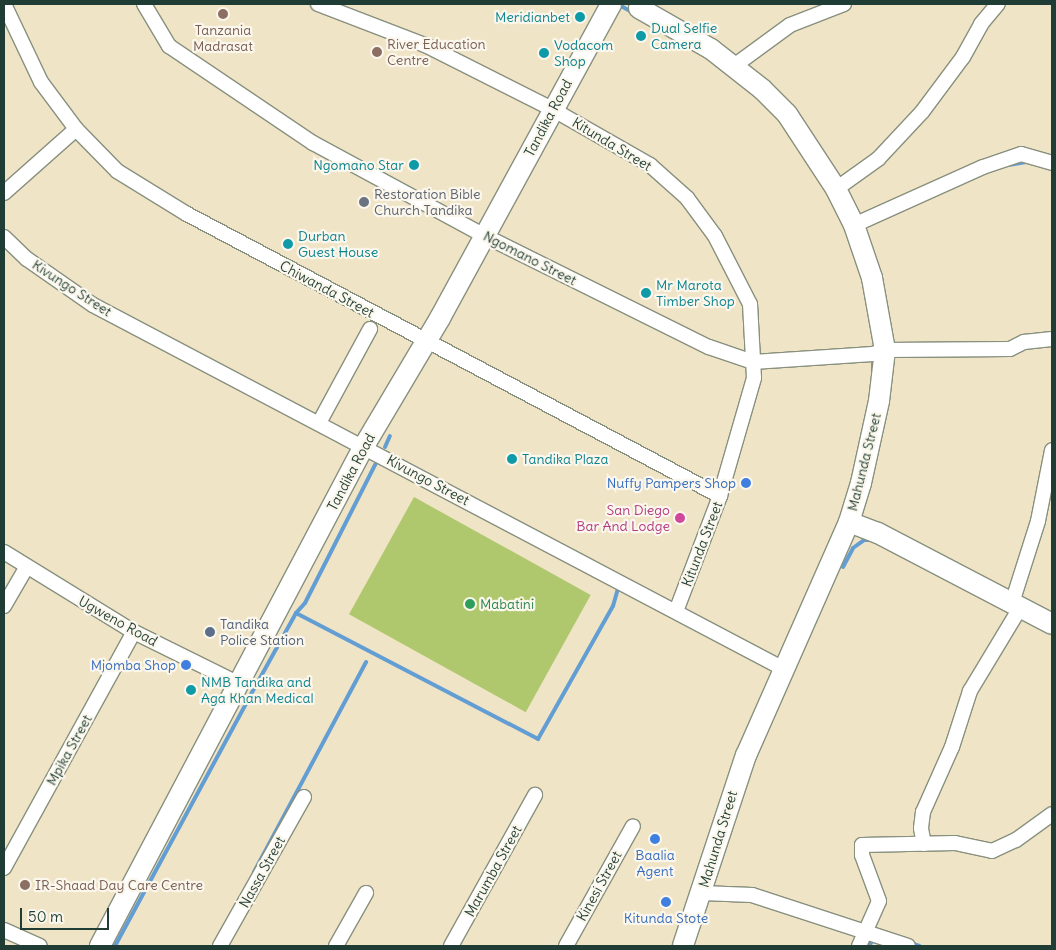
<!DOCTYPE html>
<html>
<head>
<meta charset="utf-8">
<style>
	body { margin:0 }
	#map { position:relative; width:1056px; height:950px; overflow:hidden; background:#f0e4c7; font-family:Delius,sans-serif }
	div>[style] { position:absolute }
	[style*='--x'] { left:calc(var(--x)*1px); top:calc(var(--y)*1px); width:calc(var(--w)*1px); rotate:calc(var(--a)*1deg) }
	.green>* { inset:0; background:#b0c86d; transform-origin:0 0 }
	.stream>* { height:4px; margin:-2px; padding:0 2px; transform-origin:2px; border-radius:2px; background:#629ed3 }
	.roads { filter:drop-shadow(1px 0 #88907e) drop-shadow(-1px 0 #88907e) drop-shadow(0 1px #88907e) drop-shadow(0 -1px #88907e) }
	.street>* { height:14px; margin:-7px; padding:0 7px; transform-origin:7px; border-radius:7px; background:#fff }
	.secondary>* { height:20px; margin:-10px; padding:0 10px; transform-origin:10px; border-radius:10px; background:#fff }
	.dots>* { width:14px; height:14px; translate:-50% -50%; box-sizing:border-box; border:2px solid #fbf7ec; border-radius:50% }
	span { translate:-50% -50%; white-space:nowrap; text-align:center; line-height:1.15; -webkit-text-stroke:4.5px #fbf7ec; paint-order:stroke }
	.culture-label { font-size:14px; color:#0d838f }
	.right { translate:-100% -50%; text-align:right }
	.left { translate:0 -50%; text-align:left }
	.education-label { font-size:14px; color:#785e54 }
	.street-label { font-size:14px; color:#1f3d34 }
	.worship-label { font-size:14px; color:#5b616d }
	.shop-label { font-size:14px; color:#366cbe }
	.hotel-label { font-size:14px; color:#b23c85 }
	.leisure-label { font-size:14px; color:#27864d }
	.service-label { font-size:14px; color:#4e5e75 }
	.frame { position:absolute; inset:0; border:5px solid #1f3d34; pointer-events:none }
	.scale { position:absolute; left:20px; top:908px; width:89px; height:22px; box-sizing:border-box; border:2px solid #1f3d34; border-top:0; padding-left:6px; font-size:15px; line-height:18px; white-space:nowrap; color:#1f3d34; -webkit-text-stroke:4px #fbf7ec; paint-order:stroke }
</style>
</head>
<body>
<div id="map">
	<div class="green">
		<div style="left:414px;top:497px;width:202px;height:134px;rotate:29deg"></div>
	</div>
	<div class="stream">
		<div style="--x:621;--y:6;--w:13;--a:29"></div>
		<div style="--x:1008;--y:165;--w:20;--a:-9"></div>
		<div style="--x:873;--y:373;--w:16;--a:-90"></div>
		<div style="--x:385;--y:447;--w:12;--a:-66"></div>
		<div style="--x:843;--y:567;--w:21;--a:-62"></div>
		<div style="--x:853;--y:548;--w:14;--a:-36"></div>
		<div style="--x:864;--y:540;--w:10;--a:0"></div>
		<div style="--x:296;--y:613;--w:273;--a:27.5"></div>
		<div style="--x:538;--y:739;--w:153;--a:-60.6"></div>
		<div style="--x:613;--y:606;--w:19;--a:-74"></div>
		<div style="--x:618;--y:588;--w:4;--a:-146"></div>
		<div style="--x:254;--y:872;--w:238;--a:-61.9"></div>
		<div style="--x:910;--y:943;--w:10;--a:17"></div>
		<div style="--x:115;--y:946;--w:284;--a:-61.6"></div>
		<div style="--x:250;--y:696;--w:95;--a:-61"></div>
		<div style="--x:296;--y:613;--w:13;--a:-48"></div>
		<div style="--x:305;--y:603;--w:161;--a:-63.1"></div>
		<div style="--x:869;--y:946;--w:9;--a:-58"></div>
	</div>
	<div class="roads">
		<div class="street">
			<div style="--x:4;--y:4;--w:86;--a:64.6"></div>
			<div style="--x:41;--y:82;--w:59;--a:53.3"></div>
			<div style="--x:76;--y:129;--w:59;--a:45.7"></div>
			<div style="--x:117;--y:171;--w:82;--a:31.6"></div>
			<div style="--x:187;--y:214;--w:603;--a:27.88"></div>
			<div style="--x:144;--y:4;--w:49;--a:59.2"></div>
			<div style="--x:169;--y:46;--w:174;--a:34"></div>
			<div style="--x:313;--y:143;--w:196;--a:28.4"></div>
			<div style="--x:485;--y:236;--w:250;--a:26.4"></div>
			<div style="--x:709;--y:347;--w:46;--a:18.8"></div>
			<div style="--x:753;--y:362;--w:120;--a:-3.8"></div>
			<div style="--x:873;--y:354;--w:13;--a:-18"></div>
			<div style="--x:885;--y:350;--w:125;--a:-0.5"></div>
			<div style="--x:1010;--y:349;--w:16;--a:-27"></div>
			<div style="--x:1024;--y:342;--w:28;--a:-6"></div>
			<div style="--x:318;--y:4;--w:115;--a:21"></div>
			<div style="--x:425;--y:45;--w:142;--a:26.7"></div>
			<div style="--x:552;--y:109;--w:113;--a:29.7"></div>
			<div style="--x:650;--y:165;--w:50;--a:41.7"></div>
			<div style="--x:687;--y:198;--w:47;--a:53.6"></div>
			<div style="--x:715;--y:236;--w:76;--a:62.8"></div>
			<div style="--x:750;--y:304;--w:74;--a:86.9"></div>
			<div style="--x:754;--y:378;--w:123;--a:106.1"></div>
			<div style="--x:720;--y:496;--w:123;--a:110.9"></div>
			<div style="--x:734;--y:66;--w:69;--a:-36.2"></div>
			<div style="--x:790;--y:25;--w:58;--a:-21.3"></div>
			<div style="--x:836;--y:189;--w:52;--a:-35.5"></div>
			<div style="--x:878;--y:159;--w:64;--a:-46.9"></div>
			<div style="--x:922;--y:112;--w:69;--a:-53.3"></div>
			<div style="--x:963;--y:57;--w:38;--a:-61"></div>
			<div style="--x:981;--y:24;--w:26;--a:-50"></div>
			<div style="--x:4;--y:193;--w:96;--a:-41.6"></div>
			<div style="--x:854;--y:225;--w:141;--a:-24.2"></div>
			<div style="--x:983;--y:167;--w:40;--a:-18.9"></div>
			<div style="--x:1021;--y:154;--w:32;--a:16"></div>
			<div style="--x:4;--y:237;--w:32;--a:44"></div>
			<div style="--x:27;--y:259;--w:80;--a:34.9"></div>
			<div style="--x:93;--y:305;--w:779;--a:27.78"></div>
			<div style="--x:319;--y:423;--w:107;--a:-61.5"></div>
			<div style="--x:4;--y:552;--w:153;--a:31.6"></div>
			<div style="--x:134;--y:632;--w:115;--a:26.3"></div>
			<div style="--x:1012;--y:603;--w:86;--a:-72.4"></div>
			<div style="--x:1038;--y:521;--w:72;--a:-78.8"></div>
			<div style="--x:4;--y:606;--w:44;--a:-59.9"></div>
			<div style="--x:924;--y:844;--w:16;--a:-101"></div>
			<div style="--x:921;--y:828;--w:16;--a:-83"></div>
			<div style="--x:923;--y:812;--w:71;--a:-66"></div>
			<div style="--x:952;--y:747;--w:59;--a:-72.2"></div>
			<div style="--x:970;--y:691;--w:97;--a:-58.9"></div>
			<div style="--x:4;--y:868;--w:269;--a:-61.2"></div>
			<div style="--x:702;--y:893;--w:50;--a:2.3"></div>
			<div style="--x:752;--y:895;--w:164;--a:18.1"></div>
			<div style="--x:4;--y:930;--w:39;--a:24"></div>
			<div style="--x:220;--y:946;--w:171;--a:-60.6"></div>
			<div style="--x:336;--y:946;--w:61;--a:-60.5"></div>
			<div style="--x:451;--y:946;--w:173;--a:-60.9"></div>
			<div style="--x:566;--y:946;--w:137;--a:-60.8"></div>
			<div style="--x:859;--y:946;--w:49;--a:-66"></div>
			<div style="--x:879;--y:901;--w:49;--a:-110.3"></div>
			<div style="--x:862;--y:855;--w:10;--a:-90"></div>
			<div style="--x:862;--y:845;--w:93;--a:-1.2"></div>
			<div style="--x:955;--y:843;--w:38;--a:12"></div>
			<div style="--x:992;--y:851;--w:26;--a:-25"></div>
			<div style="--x:1016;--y:840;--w:44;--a:-35.8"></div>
		</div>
		<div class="secondary">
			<div style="--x:639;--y:8;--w:83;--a:29.7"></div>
			<div style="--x:711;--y:49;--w:65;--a:38.1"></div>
			<div style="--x:762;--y:89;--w:35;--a:45"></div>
			<div style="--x:787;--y:114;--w:90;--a:56.8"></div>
			<div style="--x:836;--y:189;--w:40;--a:63.4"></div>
			<div style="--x:854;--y:225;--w:56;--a:71.2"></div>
			<div style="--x:872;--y:278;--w:73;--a:79.8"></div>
			<div style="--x:885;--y:350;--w:51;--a:96.7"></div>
			<div style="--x:879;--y:401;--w:84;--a:102.4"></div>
			<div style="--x:861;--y:483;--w:41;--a:107.1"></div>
			<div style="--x:849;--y:522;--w:255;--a:113.8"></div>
			<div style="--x:746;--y:755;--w:201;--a:108.3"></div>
			<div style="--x:849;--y:522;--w:31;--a:21"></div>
			<div style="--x:878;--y:533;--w:196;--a:27.6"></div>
			<div style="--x:100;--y:946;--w:565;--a:-62.17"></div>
			<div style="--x:364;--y:446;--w:149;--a:-59.3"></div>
			<div style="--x:440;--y:318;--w:358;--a:-61.4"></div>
		</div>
	</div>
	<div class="dots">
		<div style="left:223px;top:14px;background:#8d6e63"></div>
		<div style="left:580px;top:17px;background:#0f9aa8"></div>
		<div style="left:641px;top:36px;background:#0f9aa8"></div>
		<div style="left:377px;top:52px;background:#8d6e63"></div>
		<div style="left:544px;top:53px;background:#0f9aa8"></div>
		<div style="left:414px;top:165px;background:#0f9aa8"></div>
		<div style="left:364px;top:202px;background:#6b7280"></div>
		<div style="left:288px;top:244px;background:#0f9aa8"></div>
		<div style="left:646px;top:293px;background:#0f9aa8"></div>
		<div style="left:512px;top:459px;background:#0f9aa8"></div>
		<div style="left:746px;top:483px;background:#3f7fe0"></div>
		<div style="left:680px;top:518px;background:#d1479c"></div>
		<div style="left:470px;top:604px;background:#2e9e5b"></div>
		<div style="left:210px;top:632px;background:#5c6f8a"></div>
		<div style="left:186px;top:665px;background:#3f7fe0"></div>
		<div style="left:191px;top:690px;background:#0f9aa8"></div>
		<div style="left:655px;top:839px;background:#3f7fe0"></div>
		<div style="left:25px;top:885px;background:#8d6e63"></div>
		<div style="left:666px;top:902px;background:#3f7fe0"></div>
	</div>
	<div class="culture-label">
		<span class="right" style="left:570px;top:17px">Meridianbet</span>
		<span class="left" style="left:651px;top:36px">Dual Selfie<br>Camera</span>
		<span class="left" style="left:554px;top:53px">Vodacom<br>Shop</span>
		<span class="right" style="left:404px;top:165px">Ngomano Star</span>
		<span class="left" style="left:298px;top:244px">Durban<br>Guest House</span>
		<span class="left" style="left:656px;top:293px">Mr Marota<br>Timber Shop</span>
		<span class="left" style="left:522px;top:459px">Tandika Plaza</span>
		<span class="left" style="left:201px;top:690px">NMB Tandika and<br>Aga Khan Medical</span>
	</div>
	<div class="education-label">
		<span style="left:223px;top:38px">Tanzania<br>Madrasat</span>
		<span class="left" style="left:387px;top:52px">River Education<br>Centre</span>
		<span class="left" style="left:35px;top:885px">IR-Shaad Day Care Centre</span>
	</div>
	<div class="street-label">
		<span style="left:548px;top:118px;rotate:-62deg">Tandika Road</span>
		<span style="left:612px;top:144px;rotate:31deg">Kitunda Street</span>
		<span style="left:530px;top:258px;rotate:27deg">Ngomano Street</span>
		<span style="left:72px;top:288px;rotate:33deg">Kivungo Street</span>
		<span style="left:327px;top:289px;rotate:28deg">Chiwanda Street</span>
		<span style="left:864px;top:462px;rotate:-76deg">Mahunda Street</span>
		<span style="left:351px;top:472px;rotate:-62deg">Tandika Road</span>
		<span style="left:428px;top:480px;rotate:28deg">Kivungo Street</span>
		<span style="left:702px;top:544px;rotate:-69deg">Kitunda Street</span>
		<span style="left:118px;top:621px;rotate:29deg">Ugweno Road</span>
		<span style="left:69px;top:750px;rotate:-61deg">Mpika Street</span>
		<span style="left:718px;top:839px;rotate:-73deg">Mahunda Street</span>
		<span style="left:493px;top:871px;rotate:-61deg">Marumba Street</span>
		<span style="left:262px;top:872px;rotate:-61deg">Nassa Street</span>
		<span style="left:599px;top:886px;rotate:-61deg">Kinesi Street</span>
	</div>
	<div class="worship-label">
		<span class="left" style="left:374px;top:202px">Restoration Bible<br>Church Tandika</span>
	</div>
	<div class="shop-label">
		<span class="right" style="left:736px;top:483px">Nuffy Pampers Shop</span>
		<span class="right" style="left:176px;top:665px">Mjomba Shop</span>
		<span style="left:655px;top:863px">Baalia<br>Agent</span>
		<span style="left:666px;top:918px">Kitunda Stote</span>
	</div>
	<div class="hotel-label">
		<span class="right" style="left:670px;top:518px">San Diego<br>Bar And Lodge</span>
	</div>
	<div class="leisure-label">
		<span class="left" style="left:480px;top:604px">Mabatini</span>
	</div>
	<div class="service-label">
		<span class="left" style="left:220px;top:632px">Tandika<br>Police Station</span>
	</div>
	<div class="frame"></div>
	<div class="scale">50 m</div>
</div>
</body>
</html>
